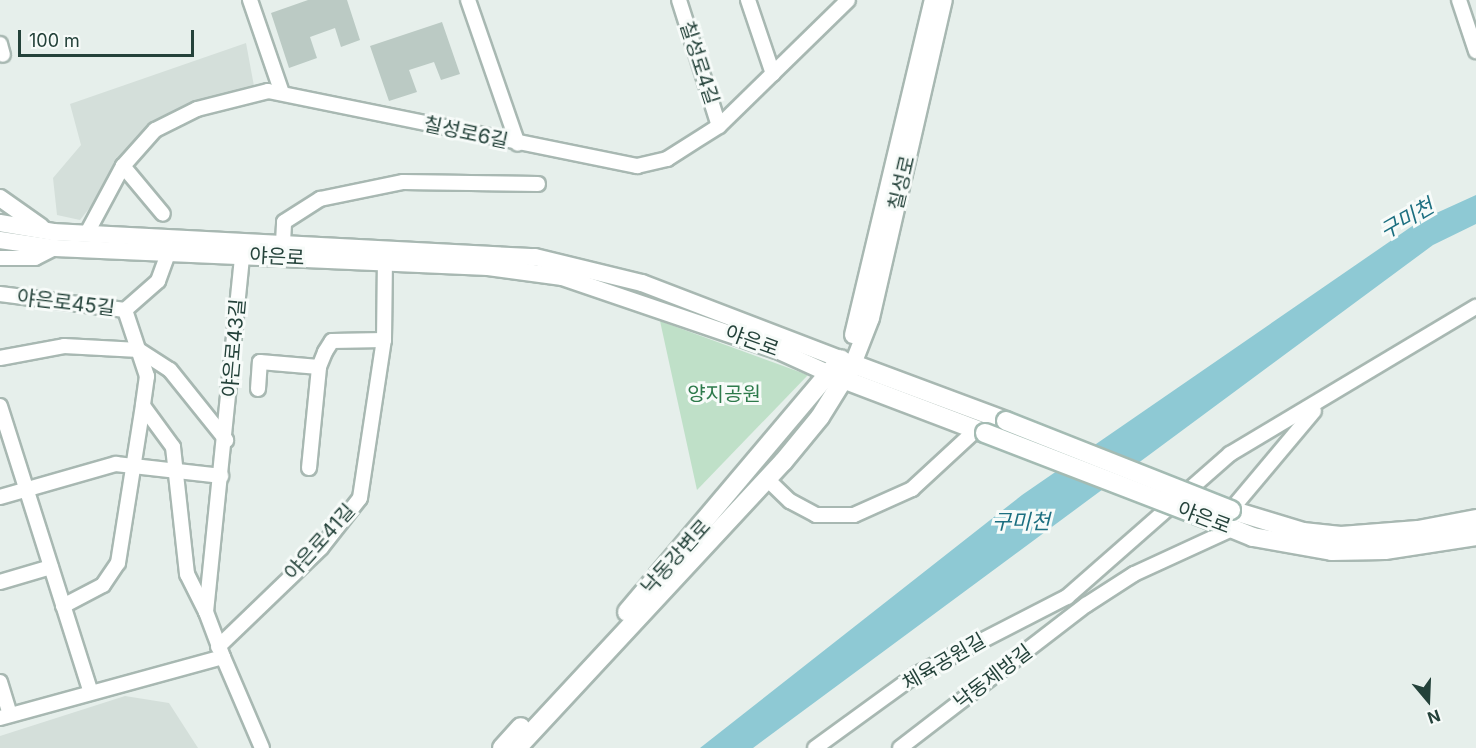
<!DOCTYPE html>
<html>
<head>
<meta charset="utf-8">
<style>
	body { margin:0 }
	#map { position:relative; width:1476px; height:748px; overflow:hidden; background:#e6efeb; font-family:Inter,"Noto Sans KR",sans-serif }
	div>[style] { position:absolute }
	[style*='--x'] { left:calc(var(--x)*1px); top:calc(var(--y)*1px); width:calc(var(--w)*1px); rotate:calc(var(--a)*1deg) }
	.built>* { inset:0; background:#d4dfda }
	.green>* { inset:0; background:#bfe0c8 }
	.water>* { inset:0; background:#8ec9d4 }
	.building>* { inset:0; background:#bbcac4 }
	.roads { filter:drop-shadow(2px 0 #a8b8b2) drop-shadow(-2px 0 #a8b8b2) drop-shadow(0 2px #a8b8b2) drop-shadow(0 -2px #a8b8b2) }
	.minor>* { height:14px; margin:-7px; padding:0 7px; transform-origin:7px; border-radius:7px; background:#fff }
	.tertiary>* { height:16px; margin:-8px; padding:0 8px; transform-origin:8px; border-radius:8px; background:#fff }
	.secondary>* { height:18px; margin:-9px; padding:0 9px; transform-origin:9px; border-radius:9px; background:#fff }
	.bridges { filter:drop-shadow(2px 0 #a4bbb3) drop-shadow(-2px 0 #a4bbb3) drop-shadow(0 2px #a4bbb3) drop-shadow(0 -2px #a4bbb3) }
	.secondary-bridge>* { height:18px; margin:-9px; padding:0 9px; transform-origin:9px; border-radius:9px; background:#fff }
	span { translate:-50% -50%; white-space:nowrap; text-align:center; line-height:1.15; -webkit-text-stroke:6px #f7fbf9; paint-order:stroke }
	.street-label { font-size:20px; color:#24423a }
	.park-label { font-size:20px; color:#2d7a4b }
	.water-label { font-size:21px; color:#1c6f80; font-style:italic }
	.north { position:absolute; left:1398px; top:670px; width:60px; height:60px; -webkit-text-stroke:4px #f7fbf9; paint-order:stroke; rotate:161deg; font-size:16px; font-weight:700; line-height:24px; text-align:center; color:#24423a }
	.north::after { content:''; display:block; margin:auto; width:21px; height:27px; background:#24423a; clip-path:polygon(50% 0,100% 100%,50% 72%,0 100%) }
	.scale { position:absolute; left:18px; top:30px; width:176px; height:27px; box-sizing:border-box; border:3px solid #24423a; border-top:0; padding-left:8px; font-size:18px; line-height:21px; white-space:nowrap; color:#24423a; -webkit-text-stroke:4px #f7fbf9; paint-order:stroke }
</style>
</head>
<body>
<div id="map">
	<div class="built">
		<div style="clip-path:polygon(246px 43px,254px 86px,157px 122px,80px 220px,57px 215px,53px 178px,81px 145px,70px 104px)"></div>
		<div style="clip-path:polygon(125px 696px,169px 703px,198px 748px,0 748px,0 736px)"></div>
	</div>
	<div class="green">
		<div style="clip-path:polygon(660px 321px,808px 375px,697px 490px)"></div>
	</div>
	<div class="water">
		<div style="clip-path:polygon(1476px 195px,1476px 224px,1433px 245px,753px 748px,700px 748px,1022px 495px,1421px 220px)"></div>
	</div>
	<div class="building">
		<div style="clip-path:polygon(308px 0,347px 0,360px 40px,341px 47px,335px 28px,310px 37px,317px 58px,289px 68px,271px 13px)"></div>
		<div style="clip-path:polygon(442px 22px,460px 74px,441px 80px,434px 62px,409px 70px,417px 92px,389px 101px,370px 46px)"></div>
	</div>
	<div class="roads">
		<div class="minor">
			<div style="--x:250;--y:0;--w:98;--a:71"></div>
			<div style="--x:468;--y:0;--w:152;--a:70.9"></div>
			<div style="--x:679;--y:0;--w:132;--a:72.4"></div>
			<div style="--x:748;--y:0;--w:78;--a:71.3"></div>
			<div style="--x:1459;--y:0;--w:54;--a:71.6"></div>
			<div style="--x:0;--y:44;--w:11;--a:75"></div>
			<div style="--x:123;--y:166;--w:62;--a:50.2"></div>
			<div style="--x:87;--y:233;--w:76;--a:-61.8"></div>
			<div style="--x:123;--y:166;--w:48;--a:-48.4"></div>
			<div style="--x:155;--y:130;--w:47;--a:-26.6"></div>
			<div style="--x:197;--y:109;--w:73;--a:-14.2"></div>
			<div style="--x:268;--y:91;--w:377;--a:11.5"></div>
			<div style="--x:637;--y:166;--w:31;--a:-13"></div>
			<div style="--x:667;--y:159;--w:62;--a:-32.4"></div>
			<div style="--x:719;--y:126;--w:180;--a:-44.3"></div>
			<div style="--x:283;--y:243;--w:21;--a:-87"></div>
			<div style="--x:284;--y:222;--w:43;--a:-32.6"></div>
			<div style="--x:320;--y:199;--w:85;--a:-11.6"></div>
			<div style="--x:403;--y:182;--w:135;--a:0.8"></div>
			<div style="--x:0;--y:258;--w:35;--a:0"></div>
			<div style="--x:35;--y:258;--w:22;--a:-27"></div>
			<div style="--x:0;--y:294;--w:126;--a:7.3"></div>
			<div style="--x:125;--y:310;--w:70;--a:71.6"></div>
			<div style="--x:147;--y:376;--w:30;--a:98"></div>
			<div style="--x:143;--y:406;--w:51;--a:53.8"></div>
			<div style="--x:173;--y:447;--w:128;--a:83.7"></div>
			<div style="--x:187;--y:574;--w:42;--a:63.4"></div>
			<div style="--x:125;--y:310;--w:44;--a:-41.3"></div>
			<div style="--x:158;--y:281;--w:30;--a:-70"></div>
			<div style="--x:139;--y:350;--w:37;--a:33"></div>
			<div style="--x:170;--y:370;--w:90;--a:51.3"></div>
			<div style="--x:0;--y:358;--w:65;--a:-10.6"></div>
			<div style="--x:64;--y:346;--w:75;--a:3.1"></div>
			<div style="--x:258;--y:389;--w:27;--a:-86"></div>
			<div style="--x:260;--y:362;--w:59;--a:4.8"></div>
			<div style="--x:0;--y:406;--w:298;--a:72.4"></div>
			<div style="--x:309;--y:468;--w:101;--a:-84.3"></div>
			<div style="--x:319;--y:367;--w:16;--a:-68"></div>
			<div style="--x:325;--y:352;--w:13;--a:-58"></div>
			<div style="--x:332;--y:341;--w:52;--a:-1.1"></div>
			<div style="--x:767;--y:479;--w:32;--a:44"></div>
			<div style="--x:790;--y:501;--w:30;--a:28"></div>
			<div style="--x:816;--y:515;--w:38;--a:0"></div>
			<div style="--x:854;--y:515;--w:64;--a:-24.1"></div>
			<div style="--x:912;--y:489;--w:87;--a:-42.7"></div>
			<div style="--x:0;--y:497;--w:121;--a:-15.9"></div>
			<div style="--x:116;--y:464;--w:106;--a:6.5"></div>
			<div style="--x:1231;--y:510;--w:129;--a:-50"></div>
			<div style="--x:0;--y:582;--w:53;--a:-16.4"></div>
			<div style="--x:63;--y:606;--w:45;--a:-27.7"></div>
			<div style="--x:103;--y:585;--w:27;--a:-56"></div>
			<div style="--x:118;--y:563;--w:159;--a:-81"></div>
			<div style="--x:218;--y:647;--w:143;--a:-43.9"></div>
			<div style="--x:321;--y:548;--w:63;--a:-52"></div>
			<div style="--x:360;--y:498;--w:160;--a:-81.4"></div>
			<div style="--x:384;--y:340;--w:77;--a:-89.3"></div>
			<div style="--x:223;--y:657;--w:99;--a:66.8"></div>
			<div style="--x:0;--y:682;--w:34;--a:73"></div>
			<div style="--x:0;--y:718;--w:231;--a:-15.3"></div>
			<div style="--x:223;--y:657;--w:48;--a:-110.7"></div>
			<div style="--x:206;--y:612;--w:358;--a:-84.2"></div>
			<div style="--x:815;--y:748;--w:126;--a:-36"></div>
			<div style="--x:917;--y:674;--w:169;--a:-27.2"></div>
			<div style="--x:1067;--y:597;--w:217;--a:-41.3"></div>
			<div style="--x:1230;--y:454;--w:287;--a:-30.9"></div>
			<div style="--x:900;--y:748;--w:235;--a:-37.6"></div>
			<div style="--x:1086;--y:605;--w:57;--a:-32.9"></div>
			<div style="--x:1134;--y:574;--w:108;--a:-24.7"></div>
		</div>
		<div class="tertiary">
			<div style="--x:0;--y:198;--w:50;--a:35.3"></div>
			<div style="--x:0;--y:223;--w:54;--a:9.6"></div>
			<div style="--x:53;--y:232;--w:483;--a:3"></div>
			<div style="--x:535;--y:257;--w:110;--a:13.7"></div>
			<div style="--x:642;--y:283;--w:226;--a:21"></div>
			<div style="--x:853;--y:364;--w:49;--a:-68.6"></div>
			<div style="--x:871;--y:318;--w:326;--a:-77.1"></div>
			<div style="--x:0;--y:240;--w:56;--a:8.3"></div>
			<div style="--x:55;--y:248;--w:433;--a:2.5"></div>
			<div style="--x:488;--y:267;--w:75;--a:7.7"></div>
			<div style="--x:562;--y:277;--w:227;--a:18.8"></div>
			<div style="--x:777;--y:350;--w:58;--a:24.4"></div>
			<div style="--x:853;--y:335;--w:344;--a:-76.6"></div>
		</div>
		<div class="secondary">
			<div style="--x:835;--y:376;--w:160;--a:20.8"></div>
			<div style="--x:1231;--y:510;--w:75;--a:17"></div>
			<div style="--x:1303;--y:532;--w:38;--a:6"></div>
			<div style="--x:1341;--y:536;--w:77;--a:-4.5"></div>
			<div style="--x:1418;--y:530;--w:59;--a:-10.7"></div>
			<div style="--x:1211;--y:520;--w:45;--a:22"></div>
			<div style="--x:1253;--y:537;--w:80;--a:10"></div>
			<div style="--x:1332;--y:551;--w:53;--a:-1.1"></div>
			<div style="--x:1385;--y:550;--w:92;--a:-8.7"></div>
			<div style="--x:627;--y:612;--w:331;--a:-49.8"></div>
			<div style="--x:502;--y:748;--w:28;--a:-48"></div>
			<div style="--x:517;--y:748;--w:391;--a:-47.1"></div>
			<div style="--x:783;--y:462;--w:58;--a:-50.6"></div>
			<div style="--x:820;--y:417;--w:62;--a:-58.1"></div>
			<div style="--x:853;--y:364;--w:163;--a:20.4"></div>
		</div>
	</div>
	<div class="bridges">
		<div class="secondary-bridge">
			<div style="--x:1006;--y:421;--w:242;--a:21.6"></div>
			<div style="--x:985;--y:433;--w:242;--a:21.1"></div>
		</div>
	</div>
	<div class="street-label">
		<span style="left:699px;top:63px;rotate:72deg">칠성로4길</span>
		<span style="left:466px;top:133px;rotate:12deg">칠성로6길</span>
		<span style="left:902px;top:183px;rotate:-77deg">칠성로</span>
		<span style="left:277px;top:257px;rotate:3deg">야은로</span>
		<span style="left:66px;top:303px;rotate:7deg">야은로45길</span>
		<span style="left:752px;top:341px;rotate:20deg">야은로</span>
		<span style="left:234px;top:348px;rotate:-85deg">야은로43길</span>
		<span style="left:1204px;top:518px;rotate:21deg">야은로</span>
		<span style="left:320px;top:542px;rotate:-48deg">야은로41길</span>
		<span style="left:676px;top:557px;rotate:-48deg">낙동강변로</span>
		<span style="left:944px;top:662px;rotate:-30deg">체육공원길</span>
		<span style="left:993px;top:677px;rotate:-37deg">낙동제방길</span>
	</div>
	<div class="park-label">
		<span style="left:724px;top:394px">양지공원</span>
	</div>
	<div class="water-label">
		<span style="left:1407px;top:219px;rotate:-30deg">구미천</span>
		<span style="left:1021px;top:522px">구미천</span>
	</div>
	<div class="north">N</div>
	<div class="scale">100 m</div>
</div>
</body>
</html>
